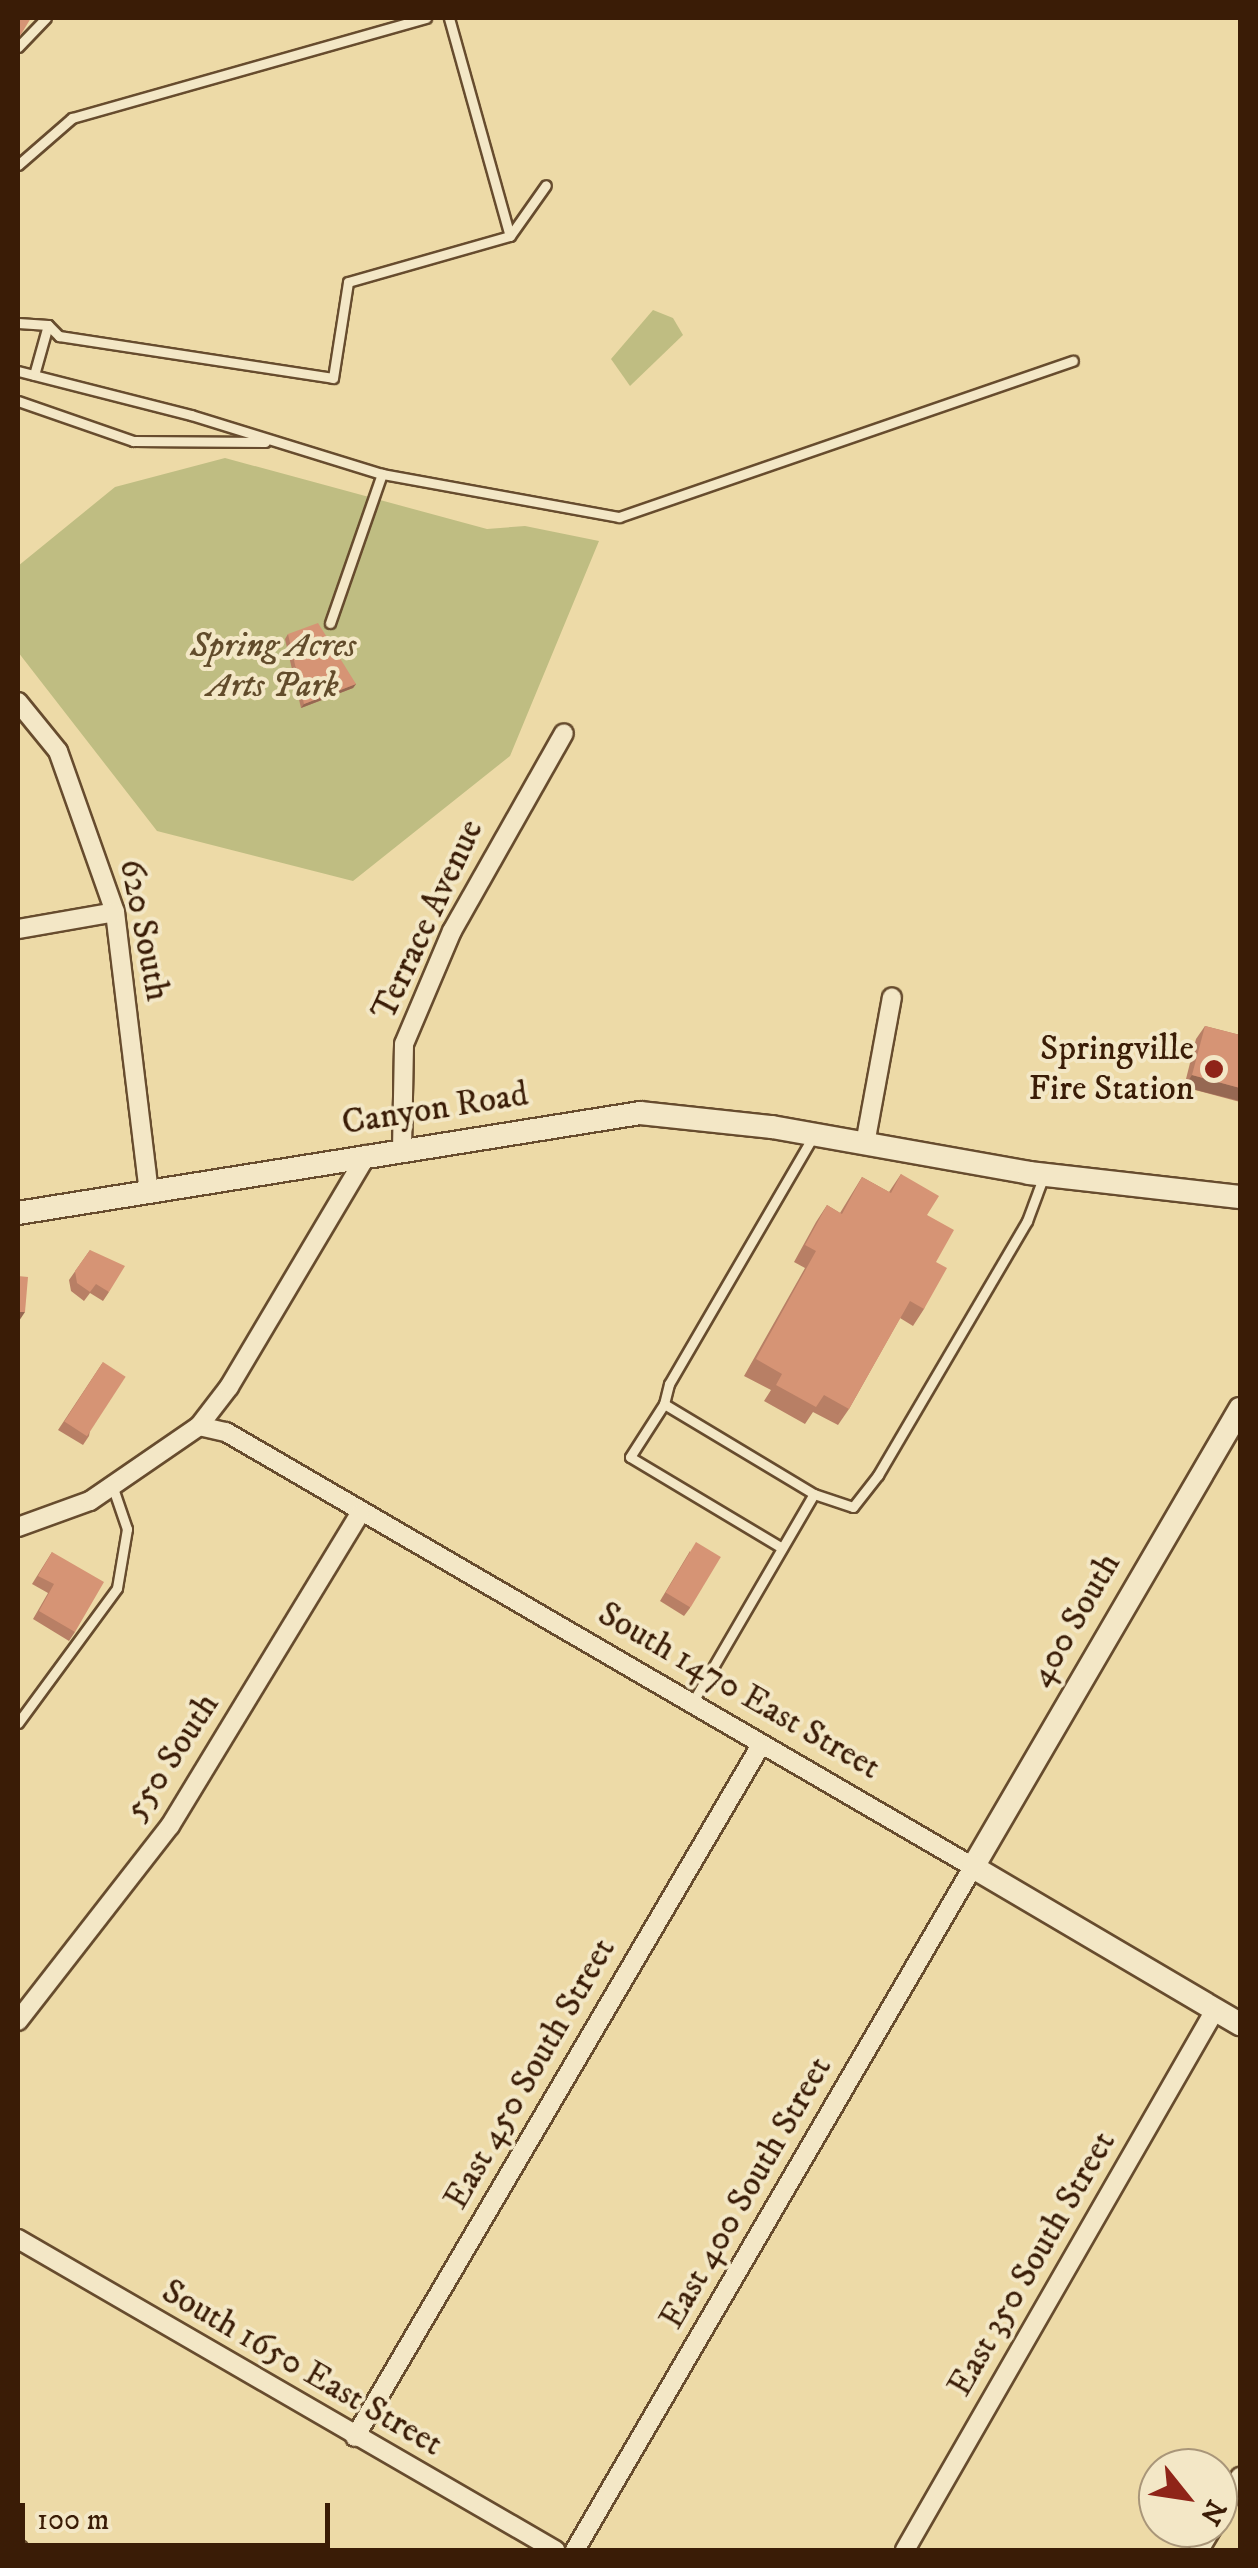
<!DOCTYPE html>
<html>
<head>
<meta charset="utf-8">
<style>
	body { margin:0 }
	#map { position:relative; width:1258px; height:2568px; overflow:hidden; background:#eddaa7; font-family:"IM FELL DW Pica",serif }
	div>[style] { position:absolute }
	[style*='--x'] { left:calc(var(--x)*1px); top:calc(var(--y)*1px); width:calc(var(--w)*1px); rotate:calc(var(--a)*1deg) }
	.green>* { inset:0; background:#bfbd82 }
	.roads { filter:drop-shadow(2px 0 #674c2e) drop-shadow(-2px 0 #674c2e) drop-shadow(0 2px #674c2e) drop-shadow(0 -2px #674c2e) }
	.lane>* { height:9px; margin:-4.5px; padding:0 4.5px; transform-origin:4.5px; border-radius:4.5px; background:#f3e7c6 }
	.street>* { height:18px; margin:-9px; padding:0 9px; transform-origin:9px; border-radius:9px; background:#f3e7c6 }
	.secondary>* { height:22px; margin:-11px; padding:0 11px; transform-origin:11px; border-radius:11px; background:#f3e7c6 }
	.wall>* { inset:0; background:#b87f65 }
	.shaded-wall>* { inset:0; background:#966852 }
	.building>* { inset:0; background:#d69475; transform-origin:0 0 }
	.dots>* { width:28px; height:28px; translate:-50% -50%; box-sizing:border-box; border:5px solid #f3e7c6; border-radius:50% }
	span { translate:-50% -50%; white-space:nowrap; text-align:center; line-height:1.15; -webkit-text-stroke:8px #f3e7c6; paint-order:stroke }
	.park-label { font-size:35px; color:#624c2b; font-style:italic }
	.street-label { font-size:35px; color:#3a1c06 }
	.poi-label { font-size:35px; color:#3a1c06 }
	.right { translate:-100% -50%; text-align:right }
	.frame { position:absolute; inset:0; border:20px solid #3a1c06; pointer-events:none }
	.north { position:absolute; left:1138px; top:2448px; width:100px; height:100px; box-sizing:border-box; background:#f3e7c6; border:2px solid #a99679; border-radius:50%; rotate:120deg; font-size:28px; font-weight:700; line-height:40px; text-align:center; color:#3a1c06 }
	.north::after { content:''; display:block; margin:auto; width:35px; height:45px; background:#8f2418; clip-path:polygon(50% 0,100% 100%,50% 72%,0 100%) }
	.scale { position:absolute; left:20px; top:2503px; width:310px; height:45px; box-sizing:border-box; border:5px solid #3a1c06; border-top:0; padding-left:12px; font-size:30px; line-height:35px; white-space:nowrap; color:#3a1c06; -webkit-text-stroke:8px #f3e7c6; paint-order:stroke }
</style>
</head>
<body>
<div id="map">
	<div class="green">
		<div style="clip-path:polygon(653px 310px,673px 318px,683px 335px,630px 386px,611px 359px)"></div>
		<div style="clip-path:polygon(225px 458px,487px 529px,525px 526px,599px 541px,510px 756px,353px 881px,157px 831px,18px 652px,18px 566px,115px 487px)"></div>
	</div>
	<div class="roads">
		<div class="lane">
			<div style="--x:449;--y:18;--w:226;--a:74.4"></div>
			<div style="--x:18;--y:47;--w:40;--a:-46"></div>
			<div style="--x:18;--y:165;--w:72;--a:-41"></div>
			<div style="--x:72;--y:118;--w:368;--a:-15.8"></div>
			<div style="--x:18;--y:323;--w:30;--a:4"></div>
			<div style="--x:48;--y:325;--w:16;--a:45"></div>
			<div style="--x:59;--y:336;--w:277;--a:8.7"></div>
			<div style="--x:333;--y:378;--w:97;--a:-81.1"></div>
			<div style="--x:348;--y:282;--w:168;--a:-15.9"></div>
			<div style="--x:510;--y:236;--w:62;--a:-54.8"></div>
			<div style="--x:18;--y:371;--w:179;--a:14.3"></div>
			<div style="--x:191;--y:415;--w:200;--a:17.2"></div>
			<div style="--x:382;--y:474;--w:241;--a:10.3"></div>
			<div style="--x:619;--y:517;--w:480;--a:-19"></div>
			<div style="--x:34;--y:375;--w:52;--a:-74.4"></div>
			<div style="--x:18;--y:401;--w:122;--a:19.2"></div>
			<div style="--x:133;--y:441;--w:132;--a:0.4"></div>
			<div style="--x:330;--y:623;--w:158;--a:-70.8"></div>
			<div style="--x:664;--y:1404;--w:63;--a:122.7"></div>
			<div style="--x:630;--y:1457;--w:177;--a:30.9"></div>
			<div style="--x:814;--y:1494;--w:41;--a:18.4"></div>
			<div style="--x:853;--y:1507;--w:41;--a:-52"></div>
			<div style="--x:878;--y:1475;--w:294;--a:-59.6"></div>
			<div style="--x:1027;--y:1221;--w:46;--a:-69.6"></div>
			<div style="--x:691;--y:1705;--w:244;--a:-59.8"></div>
			<div style="--x:814;--y:1494;--w:175;--a:-149"></div>
			<div style="--x:664;--y:1404;--w:21;--a:-76"></div>
			<div style="--x:669;--y:1384;--w:286;--a:-59.8"></div>
			<div style="--x:18;--y:1723;--w:167;--a:-53.7"></div>
			<div style="--x:117;--y:1588;--w:60;--a:-80.4"></div>
			<div style="--x:127;--y:1529;--w:43;--a:-108.9"></div>
		</div>
		<div class="street">
			<div style="--x:18;--y:702;--w:63;--a:50.8"></div>
			<div style="--x:58;--y:751;--w:171;--a:70.5"></div>
			<div style="--x:115;--y:912;--w:281;--a:83.1"></div>
			<div style="--x:18;--y:929;--w:98;--a:-9.9"></div>
			<div style="--x:865;--y:1144;--w:149;--a:-79.6"></div>
			<div style="--x:402;--y:1149;--w:105;--a:-88.9"></div>
			<div style="--x:404;--y:1044;--w:123;--a:-67"></div>
			<div style="--x:452;--y:931;--w:227;--a:-60.5"></div>
			<div style="--x:199;--y:1426;--w:28;--a:13"></div>
			<div style="--x:226;--y:1432;--w:864;--a:30.21"></div>
			<div style="--x:973;--y:1867;--w:791;--a:120.23"></div>
			<div style="--x:18;--y:1527;--w:77;--a:-19.9"></div>
			<div style="--x:90;--y:1501;--w:132;--a:-34.5"></div>
			<div style="--x:199;--y:1426;--w:49;--a:-52.4"></div>
			<div style="--x:229;--y:1387;--w:270;--a:-59.3"></div>
			<div style="--x:18;--y:2021;--w:247;--a:-52.1"></div>
			<div style="--x:170;--y:1826;--w:365;--a:-58.7"></div>
			<div style="--x:18;--y:2239;--w:621;--a:30.08"></div>
			<div style="--x:355;--y:2437;--w:802;--a:-59.6"></div>
			<div style="--x:1218;--y:2517;--w:46;--a:-61.2"></div>
			<div style="--x:18;--y:2549;--w:1;--a:45"></div>
			<div style="--x:905;--y:2550;--w:623;--a:-60.14"></div>
			<div style="--x:1199;--y:2550;--w:26;--a:-59"></div>
		</div>
		<div class="secondary">
			<div style="--x:18;--y:1213;--w:630;--a:-9.13"></div>
			<div style="--x:640;--y:1113;--w:133;--a:6.1"></div>
			<div style="--x:772;--y:1127;--w:261;--a:10.1"></div>
			<div style="--x:1029;--y:1173;--w:212;--a:6.5"></div>
			<div style="--x:1240;--y:1409;--w:530;--a:120.24"></div>
			<div style="--x:973;--y:1867;--w:310;--a:30.5"></div>
		</div>
	</div>
	<div class="wall">
		<div style="clip-path:polygon(288px 634px,356px 684px,353px 688px,301px 708px,285px 639px)"></div>
		<div style="clip-path:polygon(1205px 1026px,1240px 1035px,1240px 1102px,1184px 1087px,1196px 1039px)"></div>
		<div style="clip-path:polygon(901px 1174px,927px 1215px,936px 1262px,924px 1309px,913px 1326px,900px 1318px,849px 1409px,838px 1425px,813px 1412px,805px 1424px,764px 1401px,771px 1390px,744px 1376px,805px 1268px,794px 1262px,816px 1222px,827px 1205px,840px 1213px,862px 1177px,889px 1192px)"></div>
		<div style="clip-path:polygon(90px 1250px,109px 1292px,103px 1301px,90px 1293px,84px 1301px,71px 1291px,69px 1280px)"></div>
		<div style="clip-path:polygon(103px 1362px,89px 1436px,83px 1445px,58px 1430px)"></div>
		<div style="clip-path:polygon(690px 1551px,690px 1608px,684px 1616px,660px 1601px)"></div>
		<div style="clip-path:polygon(52px 1552px,75px 1632px,69px 1641px,33px 1619px,48px 1593px,32px 1584px)"></div>
	</div>
	<div class="shaded-wall">
		<div style="clip-path:polygon(356px 684px,353px 688px,301px 708px,304px 704px)"></div>
		<div style="clip-path:polygon(1192px 1075px,1240px 1088px,1240px 1101px,1184px 1087px)"></div>
		<div style="clip-path:polygon(18px 1312px,25px 1312px,19px 1321px,18px 1321px)"></div>
	</div>
	<div class="building">
		<div style="clip-path:polygon(18px 18px,31px 18px,20px 36px,18px 35px)"></div>
		<div style="clip-path:polygon(318px 623px,356px 684px,304px 704px,288px 634px)"></div>
		<div style="clip-path:polygon(1205px 1026px,1240px 1035px,1240px 1088px,1192px 1075px)"></div>
		<div style="clip-path:polygon(901px 1174px,939px 1196px,927px 1215px,954px 1230px,936px 1262px,947px 1268px,924px 1309px,910px 1301px,849px 1409px,824px 1395px,816px 1407px,776px 1385px,782px 1374px,756px 1359px,816px 1251px,805px 1245px,827px 1205px,842px 1214px,862px 1177px,891px 1193px)"></div>
		<div style="clip-path:polygon(90px 1250px,125px 1266px,109px 1292px,96px 1284px,90px 1292px,77px 1283px,75px 1271px)"></div>
		<div style="clip-path:polygon(18px 1276px,28px 1277px,25px 1312px,18px 1312px)"></div>
		<div style="left:103px;top:1362px;width:27px;height:71px;rotate:33deg"></div>
		<div style="left:696px;top:1542px;width:29px;height:59px;rotate:31deg"></div>
		<div style="clip-path:polygon(52px 1552px,104px 1582px,75px 1632px,39px 1611px,54px 1584px,38px 1576px)"></div>
	</div>
	<div class="dots">
		<div style="left:1214px;top:1069px;background:#8f2418"></div>
	</div>
	<div class="park-label">
		<span style="left:273px;top:666px">Spring Acres<br>Arts Park</span>
	</div>
	<div class="street-label">
		<span style="left:428px;top:920px;rotate:-65deg">Terrace Avenue</span>
		<span style="left:144px;top:930px;rotate:79deg">620 South</span>
		<span style="left:435px;top:1109px;rotate:-9deg">Canyon Road</span>
		<span style="left:1075px;top:1620px;rotate:-60deg">400 South</span>
		<span style="left:739px;top:1691px;rotate:30deg">South 1470 East Street</span>
		<span style="left:172px;top:1757px;rotate:-57deg">550 South</span>
		<span style="left:530px;top:2074px;rotate:-60deg">East 450 South Street</span>
		<span style="left:746px;top:2193px;rotate:-60deg">East 400 South Street</span>
		<span style="left:1032px;top:2264px;rotate:-60deg">East 350 South Street</span>
		<span style="left:302px;top:2368px;rotate:30deg">South 1650 East Street</span>
	</div>
	<div class="poi-label">
		<span class="right" style="left:1194px;top:1069px">Springville<br>Fire Station</span>
	</div>
	<div class="frame"></div>
	<div class="north">N</div>
	<div class="scale">100 m</div>
</div>
</body>
</html>
